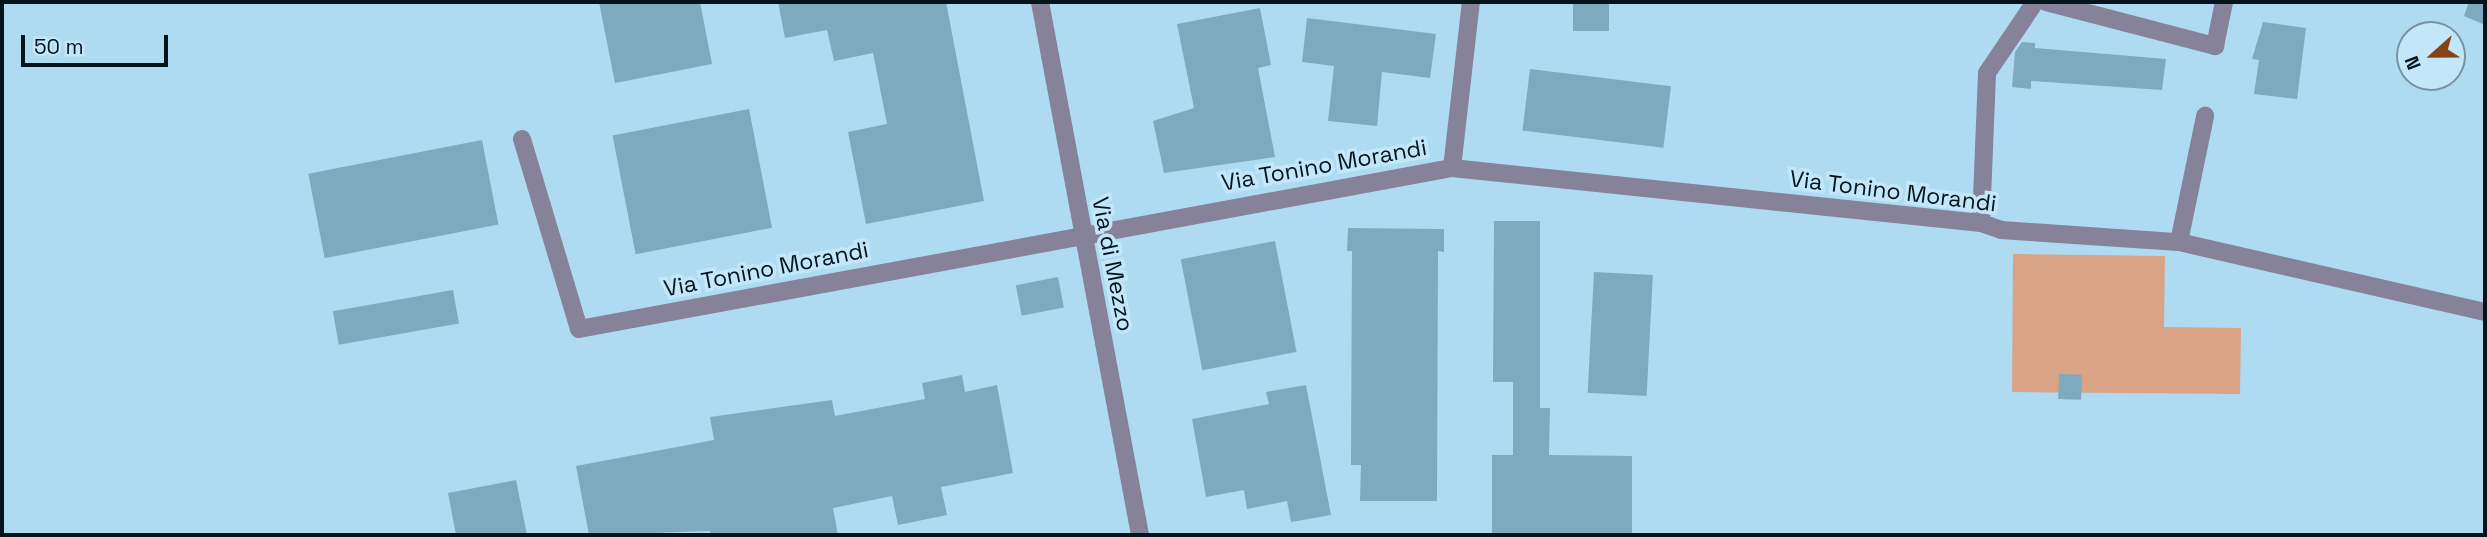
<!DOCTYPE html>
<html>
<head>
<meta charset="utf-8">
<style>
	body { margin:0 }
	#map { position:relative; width:2487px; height:537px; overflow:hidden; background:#aedbf2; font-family:"Space Grotesk",sans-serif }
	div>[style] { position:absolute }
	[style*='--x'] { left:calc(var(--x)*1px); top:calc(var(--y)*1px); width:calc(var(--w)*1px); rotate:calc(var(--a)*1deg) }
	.green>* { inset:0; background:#d9a485 }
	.building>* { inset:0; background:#7eaac0; transform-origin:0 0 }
	.minor>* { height:18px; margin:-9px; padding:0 9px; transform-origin:9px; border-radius:9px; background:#85829a }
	span { translate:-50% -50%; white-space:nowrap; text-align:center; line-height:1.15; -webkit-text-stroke:7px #c3e7fa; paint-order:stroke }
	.street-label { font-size:23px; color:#04141c }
	.frame { position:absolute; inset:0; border:4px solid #04141c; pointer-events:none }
	.north { position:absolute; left:2396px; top:21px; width:70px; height:70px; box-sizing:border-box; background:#c3e7fa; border:2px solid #7793a1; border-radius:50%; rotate:249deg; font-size:19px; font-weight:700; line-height:28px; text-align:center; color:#04141c }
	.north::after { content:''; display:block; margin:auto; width:24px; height:32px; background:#864314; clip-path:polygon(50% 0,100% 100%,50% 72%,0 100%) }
	.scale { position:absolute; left:21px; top:35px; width:147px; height:32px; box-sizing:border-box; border:4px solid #04141c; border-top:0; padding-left:9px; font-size:21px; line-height:24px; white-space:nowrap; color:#04141c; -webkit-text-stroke:5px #c3e7fa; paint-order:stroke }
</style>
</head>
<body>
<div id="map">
	<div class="green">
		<div style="clip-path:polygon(2013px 254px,2165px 256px,2164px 327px,2241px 328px,2240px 394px,2012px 392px)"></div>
	</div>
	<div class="building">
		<div style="clip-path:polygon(599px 2px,700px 2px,712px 64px,615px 83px)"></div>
		<div style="clip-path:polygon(778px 2px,946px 2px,984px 201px,866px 224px,848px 132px,887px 124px,873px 53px,834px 61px,827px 30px,785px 38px)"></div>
		<div style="left:1573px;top:2px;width:36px;height:29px"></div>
		<div style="clip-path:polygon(2469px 2px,2485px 2px,2485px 25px,2464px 16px)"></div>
		<div style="clip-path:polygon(1260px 8px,1271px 65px,1258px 68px,1275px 157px,1164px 173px,1153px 121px,1194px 108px,1177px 24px)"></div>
		<div style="clip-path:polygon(1307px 18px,1436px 34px,1430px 78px,1382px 72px,1377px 126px,1328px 121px,1334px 66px,1302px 62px)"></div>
		<div style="clip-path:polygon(2263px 22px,2306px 28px,2297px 99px,2254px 94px,2259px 60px,2252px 59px)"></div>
		<div style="clip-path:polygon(2022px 42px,2035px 43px,2035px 48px,2166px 59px,2162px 90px,2031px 81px,2031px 89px,2012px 87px,2015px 52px)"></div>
		<div style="left:1530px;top:69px;width:142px;height:62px;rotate:7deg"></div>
		<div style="left:749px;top:109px;width:121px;height:139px;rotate:79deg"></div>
		<div style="left:482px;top:140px;width:86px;height:177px;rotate:79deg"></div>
		<div style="clip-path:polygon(1494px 221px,1540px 221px,1540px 408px,1550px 408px,1549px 455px,1632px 456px,1632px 535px,1492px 535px,1492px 455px,1513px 455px,1513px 382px,1493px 382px)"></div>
		<div style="clip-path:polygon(1348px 228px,1444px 229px,1444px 252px,1438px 251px,1437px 501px,1360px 501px,1361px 465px,1351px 465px,1352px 251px,1347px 251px)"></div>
		<div style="left:1275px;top:241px;width:113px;height:96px;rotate:79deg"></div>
		<div style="left:1594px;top:272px;width:59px;height:121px;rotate:3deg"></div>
		<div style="left:1058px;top:277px;width:31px;height:43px;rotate:79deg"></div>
		<div style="left:453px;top:290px;width:34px;height:122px;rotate:80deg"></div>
		<div style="left:2059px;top:374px;width:23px;height:25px;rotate:2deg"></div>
		<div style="clip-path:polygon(962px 375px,965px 392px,997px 385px,1013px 473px,941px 487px,947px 515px,898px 525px,892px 496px,833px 508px,838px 535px,711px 535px,710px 531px,589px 535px,576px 466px,714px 440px,710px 417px,832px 400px,835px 416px,925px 399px,922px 383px)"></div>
		<div style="clip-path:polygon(1306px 385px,1331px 515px,1291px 522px,1287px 501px,1247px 509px,1244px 490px,1206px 497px,1192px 419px,1269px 404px,1266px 392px)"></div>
		<div style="clip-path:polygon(516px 480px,527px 535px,456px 535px,448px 493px)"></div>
	</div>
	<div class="minor">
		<div style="--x:1040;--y:2;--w:542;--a:79.37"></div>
		<div style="--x:2046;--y:2;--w:175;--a:14.6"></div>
		<div style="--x:2215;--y:46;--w:45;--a:-78.4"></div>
		<div style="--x:522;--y:139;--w:198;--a:73.3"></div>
		<div style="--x:579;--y:329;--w:888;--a:-10.45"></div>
		<div style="--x:1452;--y:168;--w:532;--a:5.94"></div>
		<div style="--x:1981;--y:223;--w:21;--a:19"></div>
		<div style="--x:2001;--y:230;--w:178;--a:3.9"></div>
		<div style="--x:2179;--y:242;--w:314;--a:12.9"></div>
		<div style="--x:1452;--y:168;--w:167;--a:-83.5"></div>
		<div style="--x:1981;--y:223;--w:150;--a:-87.7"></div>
		<div style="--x:1987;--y:73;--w:86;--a:-55.9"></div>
		<div style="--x:2179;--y:242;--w:129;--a:-78.3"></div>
	</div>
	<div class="street-label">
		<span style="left:1324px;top:165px;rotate:-10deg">Via Tonino Morandi</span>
		<span style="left:1893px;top:191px;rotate:7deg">Via Tonino Morandi</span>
		<span style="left:1113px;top:264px;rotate:79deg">Via di Mezzo</span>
		<span style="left:766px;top:269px;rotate:-11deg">Via Tonino Morandi</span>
	</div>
	<div class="frame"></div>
	<div class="north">N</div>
	<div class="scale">50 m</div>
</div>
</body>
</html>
